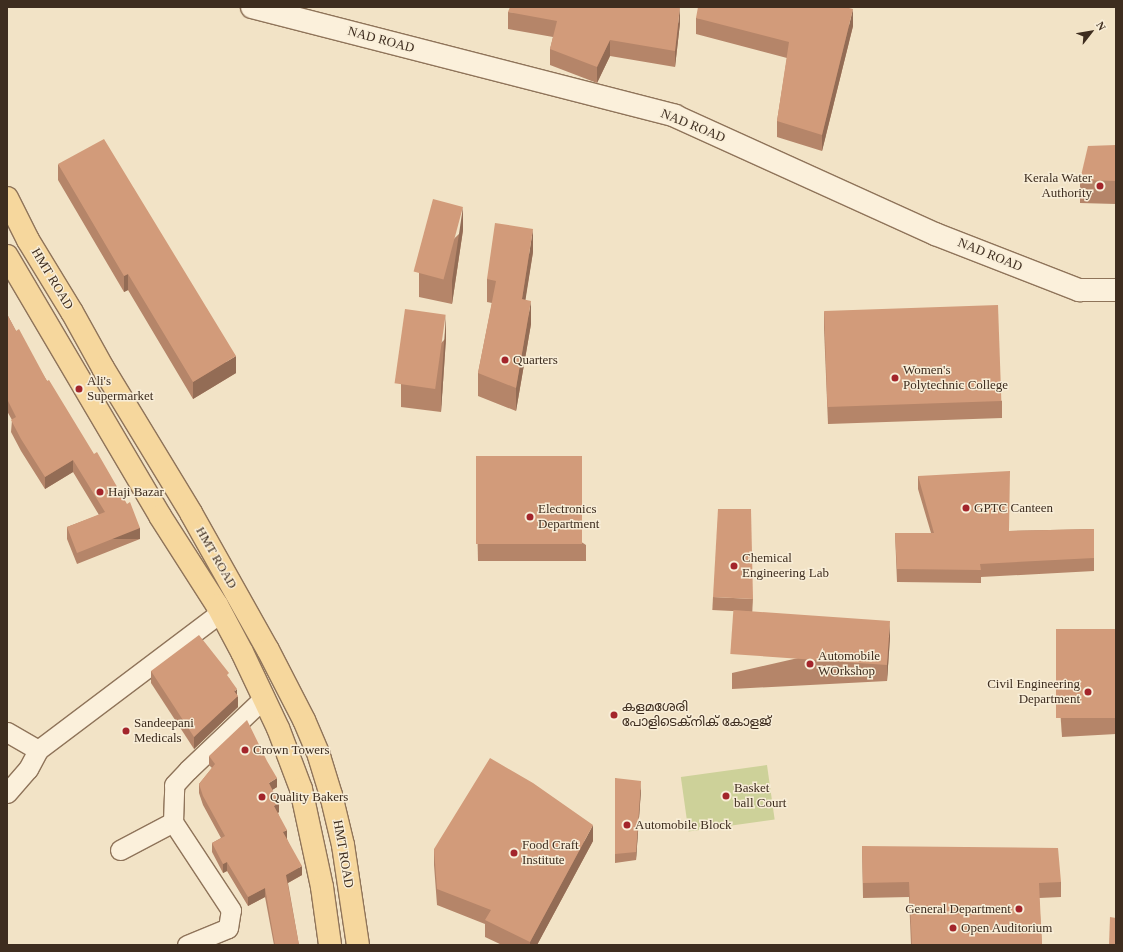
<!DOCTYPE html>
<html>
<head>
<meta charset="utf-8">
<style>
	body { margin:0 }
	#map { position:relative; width:1123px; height:952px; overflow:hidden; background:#f2e3c6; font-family:"Times New Roman","Noto Sans Malayalam",serif }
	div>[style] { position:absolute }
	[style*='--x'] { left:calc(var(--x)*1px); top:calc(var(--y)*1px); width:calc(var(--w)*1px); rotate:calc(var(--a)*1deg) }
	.green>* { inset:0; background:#cdd199; transform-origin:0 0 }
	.roads { filter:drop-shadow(1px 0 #8f745a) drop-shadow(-1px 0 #8f745a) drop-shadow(0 1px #8f745a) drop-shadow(0 -1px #8f745a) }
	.street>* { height:19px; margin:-9.5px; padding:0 9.5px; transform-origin:9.5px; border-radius:9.5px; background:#fbf0db }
	.secondary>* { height:22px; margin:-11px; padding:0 11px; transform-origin:11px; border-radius:11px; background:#fbf0db }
	.primary>* { height:22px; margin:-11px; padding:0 11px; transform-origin:11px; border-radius:11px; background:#f6d79d }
	.rail>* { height:4.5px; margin-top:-2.25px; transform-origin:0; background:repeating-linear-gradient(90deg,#f8edd7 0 9px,#3e2d1f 0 18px); box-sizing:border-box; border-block:1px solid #3e2d1f }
	.wall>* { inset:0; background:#b58569; transform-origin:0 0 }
	.shaded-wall>* { inset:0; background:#936c55; transform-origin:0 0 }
	.building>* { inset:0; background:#d29b7a; transform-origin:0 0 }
	.dots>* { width:11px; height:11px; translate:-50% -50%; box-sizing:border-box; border:2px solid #f8edd7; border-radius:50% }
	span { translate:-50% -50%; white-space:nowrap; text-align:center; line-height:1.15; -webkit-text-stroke:3px #f8edd7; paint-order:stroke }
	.street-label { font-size:13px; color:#3e2d1f }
	.poi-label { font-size:13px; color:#3e2d1f }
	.right { translate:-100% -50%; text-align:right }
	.left { translate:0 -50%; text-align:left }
	.frame { position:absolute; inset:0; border:8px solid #3e2d1f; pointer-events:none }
	.north { position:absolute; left:1071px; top:12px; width:40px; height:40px; -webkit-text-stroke:3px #f8edd7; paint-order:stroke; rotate:59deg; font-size:11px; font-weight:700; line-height:16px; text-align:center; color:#3e2d1f }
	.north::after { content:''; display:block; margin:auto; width:14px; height:18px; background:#3e2d1f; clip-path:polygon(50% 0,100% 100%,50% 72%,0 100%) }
</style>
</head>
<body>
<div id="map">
	<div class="green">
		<div style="left:767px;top:765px;width:55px;height:87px;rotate:82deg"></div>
	</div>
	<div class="roads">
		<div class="street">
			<div style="--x:7;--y:732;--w:36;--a:30"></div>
			<div style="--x:38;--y:750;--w:229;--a:-37"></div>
			<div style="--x:7;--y:793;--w:32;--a:-49"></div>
			<div style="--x:28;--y:769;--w:21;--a:-62"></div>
			<div style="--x:120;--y:850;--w:60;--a:-27.8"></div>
			<div style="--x:187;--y:945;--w:44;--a:-22.5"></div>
			<div style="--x:228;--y:928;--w:18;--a:-81"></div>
			<div style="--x:231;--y:910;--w:105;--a:-123.4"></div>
			<div style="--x:173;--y:822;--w:37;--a:-88"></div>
			<div style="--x:174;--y:785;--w:21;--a:-47"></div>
			<div style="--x:188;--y:770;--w:105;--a:-43.5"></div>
		</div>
		<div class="secondary">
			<div style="--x:252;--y:7;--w:437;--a:14.4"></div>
			<div style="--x:675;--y:116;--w:286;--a:24.4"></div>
			<div style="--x:935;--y:234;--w:155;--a:21.3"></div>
			<div style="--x:1079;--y:290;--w:37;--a:0"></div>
		</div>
		<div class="primary">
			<div style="--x:7;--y:198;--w:47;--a:63.4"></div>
			<div style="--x:28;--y:240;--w:84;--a:58.6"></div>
			<div style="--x:72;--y:312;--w:64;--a:61"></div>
			<div style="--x:103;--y:368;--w:170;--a:58.7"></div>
			<div style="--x:191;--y:513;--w:157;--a:60.7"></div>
			<div style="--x:268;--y:650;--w:79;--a:62.8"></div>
			<div style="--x:304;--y:720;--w:39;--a:67"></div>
			<div style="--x:319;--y:756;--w:41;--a:72.9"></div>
			<div style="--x:331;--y:795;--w:51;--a:76.5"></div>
			<div style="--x:343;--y:845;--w:101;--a:81.5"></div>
			<div style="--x:7;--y:256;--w:302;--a:59.5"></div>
			<div style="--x:160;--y:516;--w:106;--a:57.4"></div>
			<div style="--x:217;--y:605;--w:53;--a:62"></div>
			<div style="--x:242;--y:652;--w:84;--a:64.7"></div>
			<div style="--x:278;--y:728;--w:65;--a:69.3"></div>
			<div style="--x:301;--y:789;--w:100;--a:77.9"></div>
			<div style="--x:322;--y:887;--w:59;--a:82.1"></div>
		</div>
	</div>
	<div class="rail">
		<div style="--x:1115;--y:7;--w:1;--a:0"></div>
	</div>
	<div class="wall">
		<div style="clip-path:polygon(508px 12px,680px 23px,675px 67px,610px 56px,597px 83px,550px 65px,550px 49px,553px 37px,508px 29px)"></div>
		<div style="clip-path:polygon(696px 18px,853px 26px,822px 151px,777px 137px,777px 121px,787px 58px,696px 34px)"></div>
		<div style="clip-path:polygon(1116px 145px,1116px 204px,1080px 203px,1080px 180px)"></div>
		<div style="clip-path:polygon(58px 164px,236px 373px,193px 399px,128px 290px,124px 292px,58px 180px)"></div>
		<div style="clip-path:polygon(463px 230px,452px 304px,419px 297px,419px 273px)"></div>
		<div style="clip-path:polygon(533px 252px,525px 300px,531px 324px,516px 411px,478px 396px,478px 373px,492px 303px,487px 302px,487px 279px)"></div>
		<div style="clip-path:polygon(824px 312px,1002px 401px,1002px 418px,828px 424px,824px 328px)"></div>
		<div style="clip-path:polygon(7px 314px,16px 331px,47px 381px,140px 539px,77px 564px,67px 539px,67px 527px,99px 515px,73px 472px,45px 489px,21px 451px,11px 432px,12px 420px,7px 411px)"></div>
		<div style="clip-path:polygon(446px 338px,441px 412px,401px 407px,401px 384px)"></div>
		<div style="clip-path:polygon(476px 473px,586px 545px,586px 561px,478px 561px)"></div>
		<div style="clip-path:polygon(918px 476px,1009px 531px,1094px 529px,1094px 571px,981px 577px,981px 583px,897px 582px,895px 533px,931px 533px,918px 489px)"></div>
		<div style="left:713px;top:597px;width:40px;height:13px;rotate:3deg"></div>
		<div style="clip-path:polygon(1116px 629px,1116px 734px,1062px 737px,1056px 650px,1056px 634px)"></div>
		<div style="clip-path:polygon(890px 637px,887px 681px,732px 689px,732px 673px)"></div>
		<div style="clip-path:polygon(151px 671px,229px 678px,237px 694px,238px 707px,194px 749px,151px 683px)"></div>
		<div style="clip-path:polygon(209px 756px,277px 787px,272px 790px,279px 812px,278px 813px,287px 839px,302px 875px,288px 883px,299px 945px,274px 945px,265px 897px,248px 906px,227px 871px,223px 873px,212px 852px,212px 843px,221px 838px,203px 805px,199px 793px,199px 784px,212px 768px,209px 765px)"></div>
		<div style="clip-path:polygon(615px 778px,641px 790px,636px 860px,615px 863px)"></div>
		<div style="clip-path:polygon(593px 841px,537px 945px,502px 945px,485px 937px,485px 924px,437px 905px,434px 865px,434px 849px)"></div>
		<div style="clip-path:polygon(862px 846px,1061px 882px,1061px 897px,1039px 898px,1042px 945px,911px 945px,909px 897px,863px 898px)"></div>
	</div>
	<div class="shaded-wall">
		<div style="clip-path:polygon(680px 7px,680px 23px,675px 67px,675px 51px)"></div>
		<div style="clip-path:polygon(853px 9px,853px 26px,822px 151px,822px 135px)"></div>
		<div style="clip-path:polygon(610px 40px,610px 56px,597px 83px,597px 67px)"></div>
		<div style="clip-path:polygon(463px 207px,463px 230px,452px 304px,452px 281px)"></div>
		<div style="clip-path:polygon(533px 229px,533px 252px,522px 322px,522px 299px)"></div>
		<div style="clip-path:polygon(128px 274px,128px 290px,124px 292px,124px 276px)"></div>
		<div style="clip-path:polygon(531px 301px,531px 324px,516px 411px,516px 388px)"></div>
		<div style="clip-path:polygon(446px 315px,446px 338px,441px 412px,441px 389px)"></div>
		<div style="clip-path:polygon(236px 356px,236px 373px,193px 399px,193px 382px)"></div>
		<div style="clip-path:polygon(73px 460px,73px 472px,45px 489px,45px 477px)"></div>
		<div style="left:140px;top:528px;width:11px;height:68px;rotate:90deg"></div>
		<div style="clip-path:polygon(890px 621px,890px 637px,887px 681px,887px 665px)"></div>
		<div style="clip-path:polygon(237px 689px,237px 697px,238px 696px,238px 707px,194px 749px,194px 737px)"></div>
		<div style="clip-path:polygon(277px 778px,277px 787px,269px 792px,269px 783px)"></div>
		<div style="clip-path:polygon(641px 781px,641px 790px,636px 860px,636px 852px)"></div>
		<div style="clip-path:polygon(279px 803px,279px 812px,274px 815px,274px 806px)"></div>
		<div style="clip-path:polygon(593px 825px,593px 841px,537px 945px,530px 945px,530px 942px)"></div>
		<div style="clip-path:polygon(287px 830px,287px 839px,283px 841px,283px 832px)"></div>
		<div style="clip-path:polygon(227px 862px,227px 871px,223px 873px,223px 864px)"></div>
		<div style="clip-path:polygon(302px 866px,302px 875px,286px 884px,286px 875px)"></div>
		<div style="clip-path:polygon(265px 888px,265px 897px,248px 906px,248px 897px)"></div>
	</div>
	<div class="building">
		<div style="clip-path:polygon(510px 7px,680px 7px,675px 51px,610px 40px,597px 67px,550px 49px,557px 21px,508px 12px)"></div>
		<div style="clip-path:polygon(698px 7px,845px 7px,853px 9px,822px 135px,777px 121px,789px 42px,696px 18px)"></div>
		<div style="clip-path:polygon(104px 139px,236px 356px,193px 382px,128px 274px,124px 276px,58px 164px)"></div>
		<div style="clip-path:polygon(1116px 145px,1116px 181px,1080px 180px,1088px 146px)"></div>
		<div style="left:433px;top:199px;width:31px;height:75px;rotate:15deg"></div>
		<div style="clip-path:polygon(495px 223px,533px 229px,522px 299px,531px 301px,516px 388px,478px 373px,496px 281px,487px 279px)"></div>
		<div style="left:998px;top:305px;width:96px;height:174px;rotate:88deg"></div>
		<div style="left:405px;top:309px;width:41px;height:75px;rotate:8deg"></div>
		<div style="clip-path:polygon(7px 314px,16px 331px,19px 329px,47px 381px,49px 380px,94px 454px,97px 452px,127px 504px,130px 502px,140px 528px,77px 553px,67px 527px,105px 512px,73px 460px,45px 477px,21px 439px,11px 420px,16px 417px,7px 399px)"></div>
		<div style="left:476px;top:456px;width:106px;height:88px"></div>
		<div style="clip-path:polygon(1010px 471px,1009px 531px,1094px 529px,1094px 558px,980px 564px,981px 570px,897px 569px,895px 533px,934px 533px,918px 476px)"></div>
		<div style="clip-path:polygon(718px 509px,751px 509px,753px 599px,713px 597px)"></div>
		<div style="left:890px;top:621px;width:44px;height:157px;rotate:94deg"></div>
		<div style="left:1116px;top:629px;width:89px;height:60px;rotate:90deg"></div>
		<div style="clip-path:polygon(199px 635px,229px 673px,227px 675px,237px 689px,234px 691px,238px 696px,194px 737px,151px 671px)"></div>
		<div style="clip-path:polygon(247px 720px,267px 761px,277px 778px,269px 783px,279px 803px,274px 806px,287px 830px,283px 832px,302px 866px,286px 875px,299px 945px,275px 945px,265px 888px,248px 897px,227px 862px,223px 864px,212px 843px,225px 836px,203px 796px,199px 784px,215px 764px,209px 756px)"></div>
		<div style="clip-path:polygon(490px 758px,533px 783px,593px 825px,530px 942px,485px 920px,491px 910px,437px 889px,434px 849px)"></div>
		<div style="clip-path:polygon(615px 778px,641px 781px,636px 852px,615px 854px)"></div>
		<div style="clip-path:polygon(862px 846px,1058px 848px,1061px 882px,1039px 883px,1042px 945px,912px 945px,909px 882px,863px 883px)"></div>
		<div style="clip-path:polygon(1110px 917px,1116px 918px,1116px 945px,1109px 945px)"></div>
	</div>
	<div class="dots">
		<div style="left:1100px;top:186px;background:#a3252b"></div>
		<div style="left:505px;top:360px;background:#a3252b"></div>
		<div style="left:895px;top:378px;background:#a3252b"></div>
		<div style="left:79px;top:389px;background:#a3252b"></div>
		<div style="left:100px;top:492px;background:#a3252b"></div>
		<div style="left:966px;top:508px;background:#a3252b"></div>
		<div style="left:530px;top:517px;background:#a3252b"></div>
		<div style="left:734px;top:566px;background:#a3252b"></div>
		<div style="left:810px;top:664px;background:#a3252b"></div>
		<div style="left:1088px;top:692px;background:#a3252b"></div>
		<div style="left:614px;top:715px;background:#a3252b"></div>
		<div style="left:126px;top:731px;background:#a3252b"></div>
		<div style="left:245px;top:750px;background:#a3252b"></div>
		<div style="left:726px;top:796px;background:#a3252b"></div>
		<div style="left:262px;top:797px;background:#a3252b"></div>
		<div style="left:627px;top:825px;background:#a3252b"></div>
		<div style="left:514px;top:853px;background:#a3252b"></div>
		<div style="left:1019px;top:909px;background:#a3252b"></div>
		<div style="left:953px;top:928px;background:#a3252b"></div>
	</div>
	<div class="street-label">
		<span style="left:381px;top:40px;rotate:15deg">NAD ROAD</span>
		<span style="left:693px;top:126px;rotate:22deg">NAD ROAD</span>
		<span style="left:990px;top:255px;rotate:22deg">NAD ROAD</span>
		<span style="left:52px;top:279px;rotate:59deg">HMT ROAD</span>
		<span style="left:216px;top:558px;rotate:60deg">HMT ROAD</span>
		<span style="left:343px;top:854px;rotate:80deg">HMT ROAD</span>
	</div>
	<div class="poi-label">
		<span class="right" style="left:1092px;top:186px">Kerala Water<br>Authority</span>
		<span class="left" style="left:513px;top:360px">Quarters</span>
		<span class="left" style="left:903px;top:378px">Women's<br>Polytechnic College</span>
		<span class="left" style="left:87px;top:389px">Ali's<br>Supermarket</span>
		<span class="left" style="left:108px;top:492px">Haji Bazar</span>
		<span class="left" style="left:974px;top:508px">GPTC Canteen</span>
		<span class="left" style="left:538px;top:517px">Electronics<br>Department</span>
		<span class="left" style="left:742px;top:566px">Chemical<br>Engineering Lab</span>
		<span class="left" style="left:818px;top:664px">Automobile<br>WOrkshop</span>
		<span class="right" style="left:1080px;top:692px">Civil Engineering<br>Department</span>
		<span class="left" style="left:622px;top:715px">കളമശേരി<br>പോളിടെക്നിക് കോളജ്</span>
		<span class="left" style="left:134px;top:731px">Sandeepani<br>Medicals</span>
		<span class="left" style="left:253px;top:750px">Crown Towers</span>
		<span class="left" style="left:734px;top:796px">Basket<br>ball Court</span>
		<span class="left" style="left:270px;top:797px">Quality Bakers</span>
		<span class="left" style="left:635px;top:825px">Automobile Block</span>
		<span class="left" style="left:522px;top:853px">Food Craft<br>Institute</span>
		<span class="right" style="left:1011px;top:909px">General Department</span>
		<span class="left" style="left:961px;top:928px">Open Auditorium</span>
	</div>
	<div class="frame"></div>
	<div class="north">N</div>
</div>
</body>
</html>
